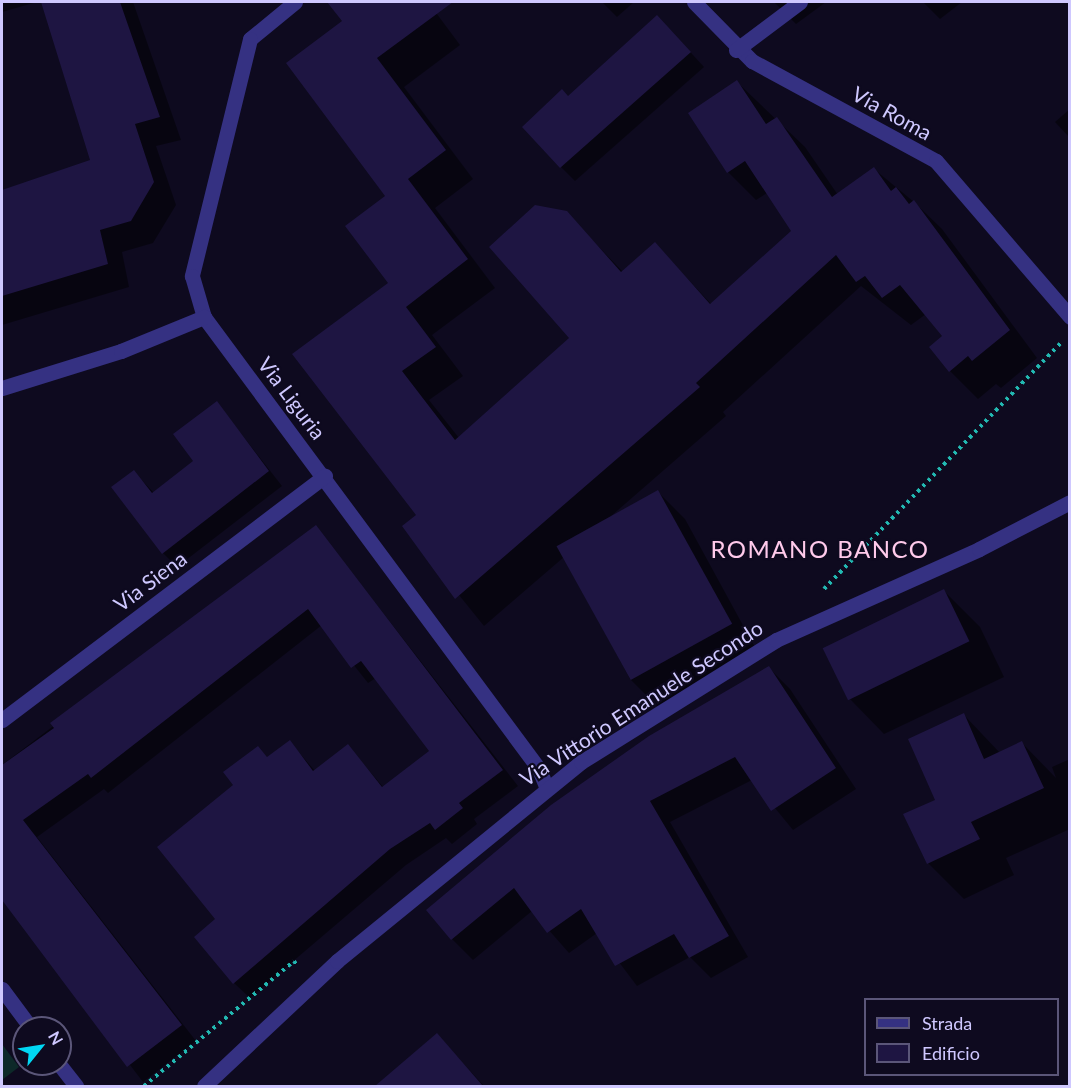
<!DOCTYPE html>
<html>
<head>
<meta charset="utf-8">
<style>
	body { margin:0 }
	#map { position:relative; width:1071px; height:1088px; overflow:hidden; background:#0e0a1f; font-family:Lato,sans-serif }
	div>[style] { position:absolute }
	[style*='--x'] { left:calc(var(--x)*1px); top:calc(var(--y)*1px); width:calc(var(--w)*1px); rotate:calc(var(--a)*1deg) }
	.green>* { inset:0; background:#0d2929 }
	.shadow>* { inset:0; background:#0007 }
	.building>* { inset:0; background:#1e1542; transform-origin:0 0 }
	.path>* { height:4px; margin-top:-2px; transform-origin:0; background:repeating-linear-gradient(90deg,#22b9b2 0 3px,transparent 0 7.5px) }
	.street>* { height:15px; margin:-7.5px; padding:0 7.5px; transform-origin:7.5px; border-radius:7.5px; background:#353182 }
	span { translate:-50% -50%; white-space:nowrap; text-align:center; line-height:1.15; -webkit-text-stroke:4.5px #0e0a1f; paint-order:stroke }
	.street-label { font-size:21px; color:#cfc8ff }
	.quarter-label { font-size:24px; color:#ffcaeb; letter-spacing:1.5px }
	.frame { position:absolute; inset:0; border:3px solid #cfc8ff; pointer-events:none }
	.legend { position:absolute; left:864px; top:998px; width:195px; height:78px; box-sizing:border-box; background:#0e0a1f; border:2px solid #5b5679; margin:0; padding:8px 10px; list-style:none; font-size:18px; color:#cfc8ff }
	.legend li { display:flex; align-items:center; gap:12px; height:30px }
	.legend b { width:30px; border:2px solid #5b5679 }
	.north { position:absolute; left:12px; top:1016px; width:60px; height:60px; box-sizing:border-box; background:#0e0a1f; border:2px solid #5b5679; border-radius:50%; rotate:60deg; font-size:16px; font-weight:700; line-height:24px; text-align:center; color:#cfc8ff }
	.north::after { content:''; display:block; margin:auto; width:21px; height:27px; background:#00d7f3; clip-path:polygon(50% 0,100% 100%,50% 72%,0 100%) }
</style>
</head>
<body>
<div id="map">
	<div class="green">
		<div style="clip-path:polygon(2px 1044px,19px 1067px,2px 1080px)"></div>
	</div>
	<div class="shadow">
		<div style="clip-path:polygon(2px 2px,37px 2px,2px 12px)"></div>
		<div style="clip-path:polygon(43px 2px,133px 2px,181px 140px,156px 146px,176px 205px,153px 243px,122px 252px,129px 287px,2px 325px,2px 192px,92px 161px)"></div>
		<div style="clip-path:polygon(351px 2px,428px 2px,460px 45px,404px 87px,473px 179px,435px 208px,495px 288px,432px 335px,463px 376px,429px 400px,459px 438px,572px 338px,566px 213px,623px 272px,655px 244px,712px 305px,793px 231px,767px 193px,756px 200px,728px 172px,737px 82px,805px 147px,838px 195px,874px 169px,914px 202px,942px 229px,1037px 358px,1001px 388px,996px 384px,978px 399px,950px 371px,944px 336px,926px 314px,911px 325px,861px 286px,723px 412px,726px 416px,610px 517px,658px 492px,685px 519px,757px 651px,657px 706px,630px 679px,564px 557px,484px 626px,404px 527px,418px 515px,390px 284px,387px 196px,344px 21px,337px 12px)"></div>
		<div style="clip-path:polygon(602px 2px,634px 2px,617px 17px)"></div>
		<div style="clip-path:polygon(774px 2px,826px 2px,796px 24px)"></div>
		<div style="clip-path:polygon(923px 2px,962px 2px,940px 19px)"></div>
		<div style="clip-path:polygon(671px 31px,704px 67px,575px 181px,561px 167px)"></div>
		<div style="clip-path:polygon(1070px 109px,1070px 138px,1055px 122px)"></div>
		<div style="clip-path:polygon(217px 403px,282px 486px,177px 567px,163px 553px,134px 472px,154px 493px,195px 461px)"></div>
		<div style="clip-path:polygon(316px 527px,518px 786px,474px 819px,477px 824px,452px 844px,446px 838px,406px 865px,250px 998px,234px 983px,217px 919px,235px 785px,258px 748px,268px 758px,290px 742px,315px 771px,348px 746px,384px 788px,431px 752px,376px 678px,368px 683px,322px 625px,108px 793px,104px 789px,37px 837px,196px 1041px,143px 1082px,2px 897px,2px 765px)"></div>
		<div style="clip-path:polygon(944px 591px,980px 627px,1004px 677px,884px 734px,849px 698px)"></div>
		<div style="clip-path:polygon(769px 668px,790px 689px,856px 789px,793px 830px,752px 780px,670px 822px,748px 957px,711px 978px,690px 957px,637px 986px,597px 933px,569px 953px,532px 911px,473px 960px,452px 939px)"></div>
		<div style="clip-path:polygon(964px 715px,1000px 753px,1022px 743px,1056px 778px,1052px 767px,1070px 759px,1070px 829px,1006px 858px,1014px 875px,964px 899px,928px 863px,937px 801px)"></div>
		<div style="clip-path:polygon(437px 1035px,484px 1086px,377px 1086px)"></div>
	</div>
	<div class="building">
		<div style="clip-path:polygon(41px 2px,120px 2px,160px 117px,135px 124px,154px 182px,131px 221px,100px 230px,108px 264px,2px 296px,2px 190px,90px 160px)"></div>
		<div style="clip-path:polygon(327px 2px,453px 2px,377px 58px,446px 150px,408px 179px,468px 259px,406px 307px,436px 347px,402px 371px,455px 440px,569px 338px,489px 247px,535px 205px,567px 211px,621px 272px,655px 242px,710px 304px,791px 231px,745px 161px,727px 173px,688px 113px,737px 80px,766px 124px,777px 117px,832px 197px,874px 167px,891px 191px,896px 187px,909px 204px,914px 200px,1010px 330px,972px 361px,968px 356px,949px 372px,929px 347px,942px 336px,900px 285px,882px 298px,865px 276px,856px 282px,836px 255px,696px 383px,700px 387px,455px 599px,402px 526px,416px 515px,292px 354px,388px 283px,345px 226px,385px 196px,286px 63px,342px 21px)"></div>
		<div style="clip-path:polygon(657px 15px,691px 52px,560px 168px,522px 127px,562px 89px,568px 96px)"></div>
		<div style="clip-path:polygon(217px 401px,269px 471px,162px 554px,111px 487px,134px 470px,152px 493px,193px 461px,173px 434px)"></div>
		<div style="left:658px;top:490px;width:153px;height:116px;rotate:61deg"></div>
		<div style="clip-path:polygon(316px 525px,503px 770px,459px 803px,463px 808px,435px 830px,430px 823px,390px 849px,233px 984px,194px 937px,215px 919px,157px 847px,233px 785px,223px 772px,258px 746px,267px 757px,290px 740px,313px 771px,348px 744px,382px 787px,429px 751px,361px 661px,351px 668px,308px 609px,91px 778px,88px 774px,23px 820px,182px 1025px,127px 1067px,2px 900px,2px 765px,54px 728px,50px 723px)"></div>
		<div style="left:944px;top:589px;width:58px;height:135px;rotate:64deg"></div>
		<div style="clip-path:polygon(769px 666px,836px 768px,771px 811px,735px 757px,650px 801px,729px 936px,689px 958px,674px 934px,615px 966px,581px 909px,547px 933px,514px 888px,451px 940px,426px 910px,551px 805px,649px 736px)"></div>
		<div style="clip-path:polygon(964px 713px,984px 759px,1022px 741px,1044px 788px,971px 822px,980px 839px,927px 864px,903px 814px,935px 800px,908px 739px)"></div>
		<div style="clip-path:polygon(437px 1033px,483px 1086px,375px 1086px)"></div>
	</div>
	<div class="path">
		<div style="--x:824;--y:589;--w:344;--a:-46.1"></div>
		<div style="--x:144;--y:1086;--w:195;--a:-39.8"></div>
		<div style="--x:294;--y:961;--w:4;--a:56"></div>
	</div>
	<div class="street">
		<div style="--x:295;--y:2;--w:58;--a:140.6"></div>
		<div style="--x:250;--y:39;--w:244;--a:103.8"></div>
		<div style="--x:192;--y:276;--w:43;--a:73.7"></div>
		<div style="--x:204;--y:317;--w:563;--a:53.46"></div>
		<div style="--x:539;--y:769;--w:18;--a:68"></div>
		<div style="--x:694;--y:2;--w:83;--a:45.5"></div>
		<div style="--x:752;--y:61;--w:209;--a:28.5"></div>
		<div style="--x:936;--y:161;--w:206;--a:49.3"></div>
		<div style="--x:736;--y:50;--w:80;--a:-36.9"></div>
		<div style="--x:2;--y:388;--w:125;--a:-17.3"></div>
		<div style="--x:121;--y:351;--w:90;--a:-22.3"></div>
		<div style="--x:2;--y:720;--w:405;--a:-37.1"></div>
		<div style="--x:2;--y:989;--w:49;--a:53.4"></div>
		<div style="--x:59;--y:1064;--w:28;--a:52"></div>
		<div style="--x:204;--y:1086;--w:183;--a:-43.2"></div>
		<div style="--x:337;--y:961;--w:315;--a:-39.2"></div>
		<div style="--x:581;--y:762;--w:230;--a:-32"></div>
		<div style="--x:776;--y:640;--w:222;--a:-24.1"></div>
		<div style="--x:979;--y:549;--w:102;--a:-27.3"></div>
	</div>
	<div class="street-label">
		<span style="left:892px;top:113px;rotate:29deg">Via Roma</span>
		<span style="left:292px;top:398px;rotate:53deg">Via Liguria</span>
		<span style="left:150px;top:581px;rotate:-37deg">Via Siena</span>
		<span style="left:641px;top:703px;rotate:-33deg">Via Vittorio Emanuele Secondo</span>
	</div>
	<div class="quarter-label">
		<span style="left:820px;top:549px">ROMANO BANCO</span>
	</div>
	<div class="frame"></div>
	<ul class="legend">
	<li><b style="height:8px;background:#353182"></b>Strada</li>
	<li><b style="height:16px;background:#1e1542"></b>Edificio</li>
	</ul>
	<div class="north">N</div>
</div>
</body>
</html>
